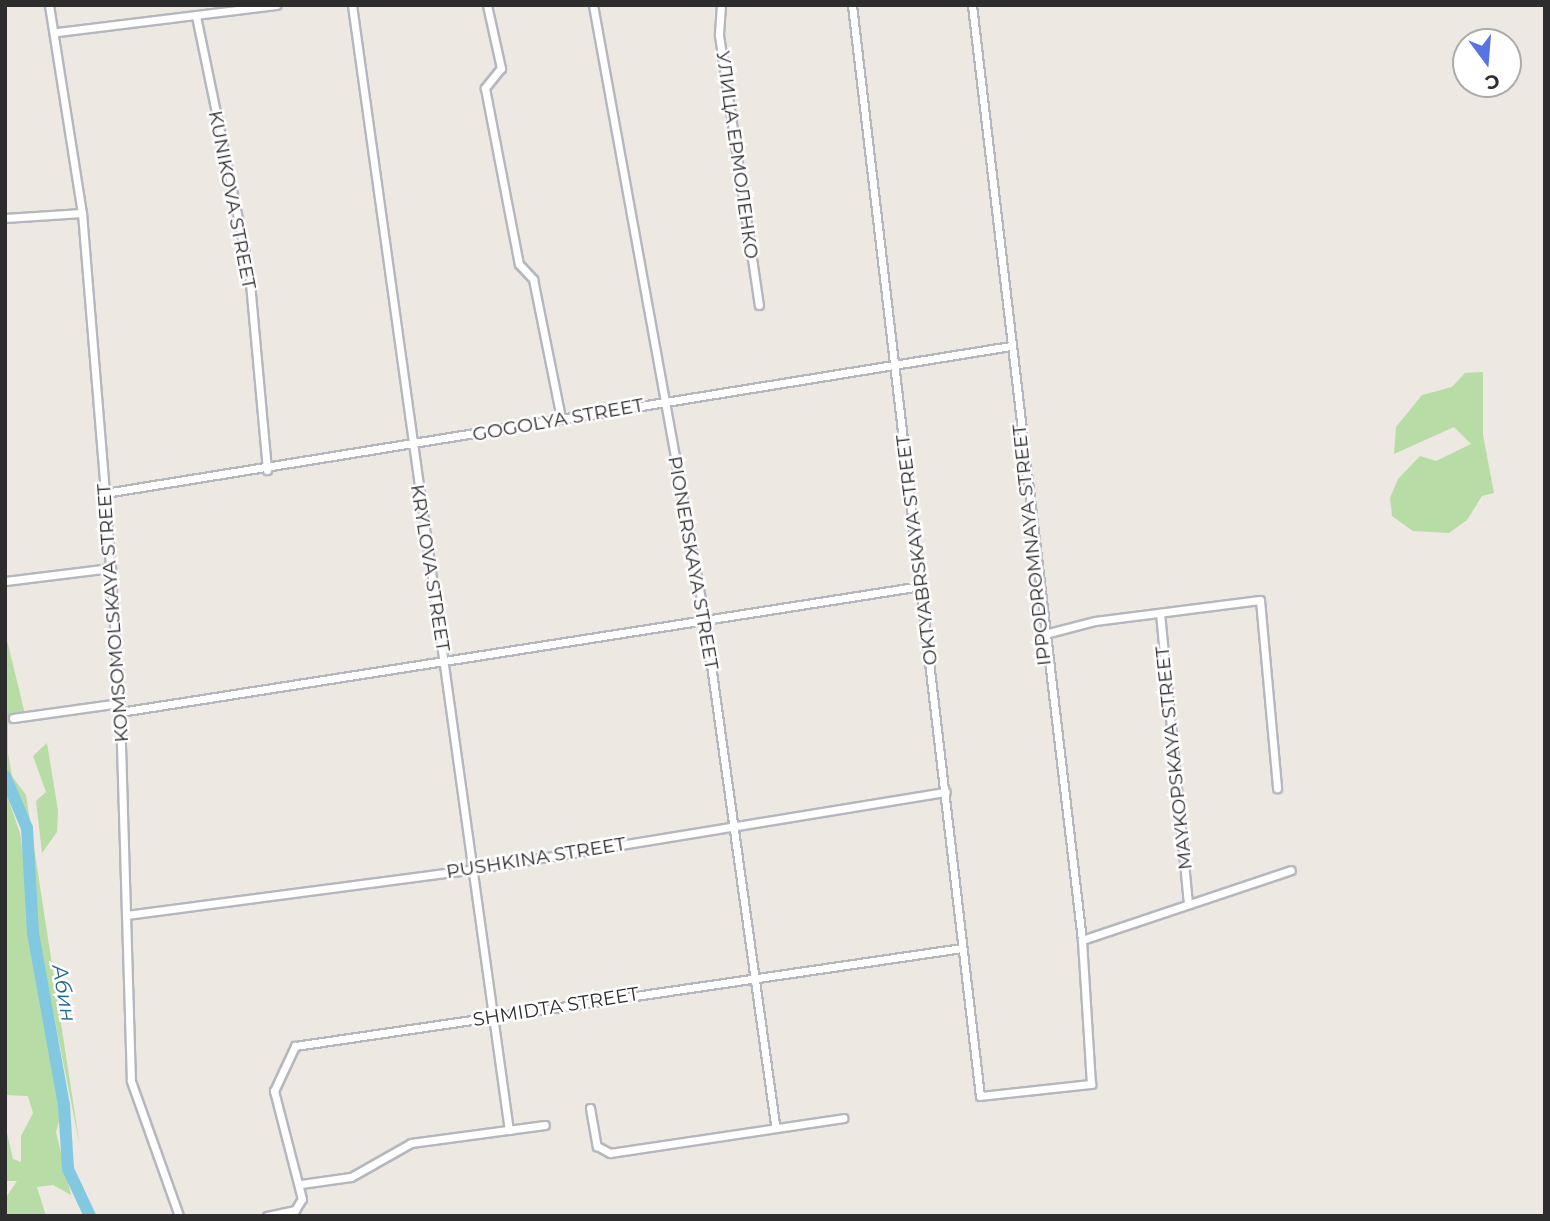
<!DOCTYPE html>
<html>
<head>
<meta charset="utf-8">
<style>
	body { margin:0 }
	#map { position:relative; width:1550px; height:1221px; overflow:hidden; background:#ede8e2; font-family:Montserrat,sans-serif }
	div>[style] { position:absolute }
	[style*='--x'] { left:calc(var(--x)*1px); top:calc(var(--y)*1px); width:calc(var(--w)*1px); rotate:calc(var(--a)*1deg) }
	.green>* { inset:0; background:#b8dca6 }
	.river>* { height:12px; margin:-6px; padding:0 6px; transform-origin:6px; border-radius:6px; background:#83c8e1 }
	.roads { filter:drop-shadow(2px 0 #b5b7bf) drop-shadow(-2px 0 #b5b7bf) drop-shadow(0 2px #b5b7bf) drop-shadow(0 -2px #b5b7bf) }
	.minor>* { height:7px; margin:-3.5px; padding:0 3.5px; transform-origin:3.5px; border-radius:3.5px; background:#fff }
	span { translate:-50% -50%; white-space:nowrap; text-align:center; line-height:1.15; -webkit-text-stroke:5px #fff; paint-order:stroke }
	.street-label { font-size:19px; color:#2d2d2d }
	.water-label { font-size:21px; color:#1f698f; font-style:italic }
	.frame { position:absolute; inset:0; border:7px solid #2d2d2d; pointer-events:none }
	.north { position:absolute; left:1452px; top:28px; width:70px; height:70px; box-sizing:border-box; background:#fff; border:2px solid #ababab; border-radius:50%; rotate:164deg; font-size:19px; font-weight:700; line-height:28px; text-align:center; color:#2d2d2d }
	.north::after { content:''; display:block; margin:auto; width:24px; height:32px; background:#5773e4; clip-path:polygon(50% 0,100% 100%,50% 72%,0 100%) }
</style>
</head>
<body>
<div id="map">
	<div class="green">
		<div style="clip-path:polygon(1483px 372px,1483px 435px,1494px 493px,1482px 496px,1467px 520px,1449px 533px,1413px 531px,1392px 516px,1390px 498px,1398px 479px,1420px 456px,1436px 461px,1471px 444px,1454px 427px,1394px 454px,1396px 427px,1422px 395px,1452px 387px,1465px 373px)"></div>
		<div style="clip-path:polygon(5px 632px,25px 714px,8px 722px,8px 753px,12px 776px,26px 795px,80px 1147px,38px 935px,24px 808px,5px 768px)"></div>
		<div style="clip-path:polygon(47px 743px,58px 810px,57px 832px,42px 853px,36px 801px,46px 792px,33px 756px)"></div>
		<div style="clip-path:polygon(5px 790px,20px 833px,61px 1114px,56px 1132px,71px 1195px,53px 1185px,37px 1187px,46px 1216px,5px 1216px,5px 1199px,17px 1181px,5px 1181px,5px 1124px,13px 1159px,21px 1162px,21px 1136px,33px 1113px,28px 1096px,5px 1095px)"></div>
	</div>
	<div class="river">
		<div style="--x:5;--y:776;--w:56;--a:67.1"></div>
		<div style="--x:27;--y:828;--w:105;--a:86.7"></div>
		<div style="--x:33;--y:933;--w:175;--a:79.8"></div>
		<div style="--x:64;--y:1105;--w:64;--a:86.4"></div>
		<div style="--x:68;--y:1169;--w:52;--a:64.9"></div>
	</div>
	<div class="roads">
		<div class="minor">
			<div style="--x:49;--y:5;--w:211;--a:81"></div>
			<div style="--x:82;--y:213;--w:281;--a:85.3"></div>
			<div style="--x:105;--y:493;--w:220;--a:86.1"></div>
			<div style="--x:120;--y:712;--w:369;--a:88.3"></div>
			<div style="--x:131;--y:1081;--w:143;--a:70.4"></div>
			<div style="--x:352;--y:5;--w:1136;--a:82.06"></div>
			<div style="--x:487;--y:5;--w:65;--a:77.5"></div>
			<div style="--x:501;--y:68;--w:26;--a:129"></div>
			<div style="--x:485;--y:88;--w:179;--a:79.1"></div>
			<div style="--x:519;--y:264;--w:21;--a:47"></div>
			<div style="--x:533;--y:279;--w:142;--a:78.6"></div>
			<div style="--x:593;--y:5;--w:627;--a:79.71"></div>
			<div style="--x:705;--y:622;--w:507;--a:82.06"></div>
			<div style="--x:721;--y:5;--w:30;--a:94"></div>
			<div style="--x:719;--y:35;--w:273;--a:81.6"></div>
			<div style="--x:852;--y:5;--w:1098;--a:83.31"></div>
			<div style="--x:980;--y:1096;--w:112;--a:-6.2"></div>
			<div style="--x:1091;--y:1084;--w:144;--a:-93.6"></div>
			<div style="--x:1082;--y:940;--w:941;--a:-96.71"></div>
			<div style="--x:196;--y:16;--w:261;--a:78.3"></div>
			<div style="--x:249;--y:272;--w:199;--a:84.8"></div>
			<div style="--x:57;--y:32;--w:221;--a:-7"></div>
			<div style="--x:5;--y:218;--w:77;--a:-3.7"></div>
			<div style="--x:105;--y:493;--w:918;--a:-9.22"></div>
			<div style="--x:5;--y:581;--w:107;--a:-7"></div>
			<div style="--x:1160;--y:613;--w:291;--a:84.5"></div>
			<div style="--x:1041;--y:635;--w:56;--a:-14.5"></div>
			<div style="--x:1095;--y:621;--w:166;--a:-7.3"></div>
			<div style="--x:1260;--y:600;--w:189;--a:84.8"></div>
			<div style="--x:120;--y:712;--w:811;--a:-8.94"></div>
			<div style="--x:13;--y:718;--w:108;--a:-8"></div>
			<div style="--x:126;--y:915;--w:351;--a:-7.5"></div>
			<div style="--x:474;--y:869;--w:478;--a:-9.3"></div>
			<div style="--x:1082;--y:940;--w:220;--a:-18.5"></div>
			<div style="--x:590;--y:1108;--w:39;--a:80"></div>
			<div style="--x:597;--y:1146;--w:15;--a:28"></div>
			<div style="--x:610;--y:1153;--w:236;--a:-8.5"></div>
			<div style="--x:301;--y:1184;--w:50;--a:-8"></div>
			<div style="--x:351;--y:1177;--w:69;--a:-29.5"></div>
			<div style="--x:411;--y:1143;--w:135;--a:-7.7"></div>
			<div style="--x:267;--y:1216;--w:29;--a:-12"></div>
			<div style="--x:295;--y:1210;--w:13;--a:-58"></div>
			<div style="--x:302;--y:1199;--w:112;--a:-104.5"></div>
			<div style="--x:274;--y:1091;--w:50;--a:-65"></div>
			<div style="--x:295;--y:1046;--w:674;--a:-8.36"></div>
		</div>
	</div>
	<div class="street-label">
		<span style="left:737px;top:155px;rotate:82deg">УЛИЦА ЕРМОЛЕНКО</span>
		<span style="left:232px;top:200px;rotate:79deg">KUNIKOVA STREET</span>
		<span style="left:558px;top:420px;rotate:-10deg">GOGOLYA STREET</span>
		<span style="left:1032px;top:545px;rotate:-96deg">IPPODROMNAYA STREET</span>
		<span style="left:917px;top:550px;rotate:-97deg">OKTYABRSKAYA STREET</span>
		<span style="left:693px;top:563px;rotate:80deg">PIONERSKAYA STREET</span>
		<span style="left:430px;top:568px;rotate:81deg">KRYLOVA STREET</span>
		<span style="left:113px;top:613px;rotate:-94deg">KOMSOMOLSKAYA STREET</span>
		<span style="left:1174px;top:758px;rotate:-96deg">MAYKOPSKAYA STREET</span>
		<span style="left:536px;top:858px;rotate:-9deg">PUSHKINA STREET</span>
		<span style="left:556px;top:1007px;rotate:-9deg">SHMIDTA STREET</span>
	</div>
	<div class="water-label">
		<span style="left:64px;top:993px;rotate:80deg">Абин</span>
	</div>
	<div class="frame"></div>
	<div class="north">С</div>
</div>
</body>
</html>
